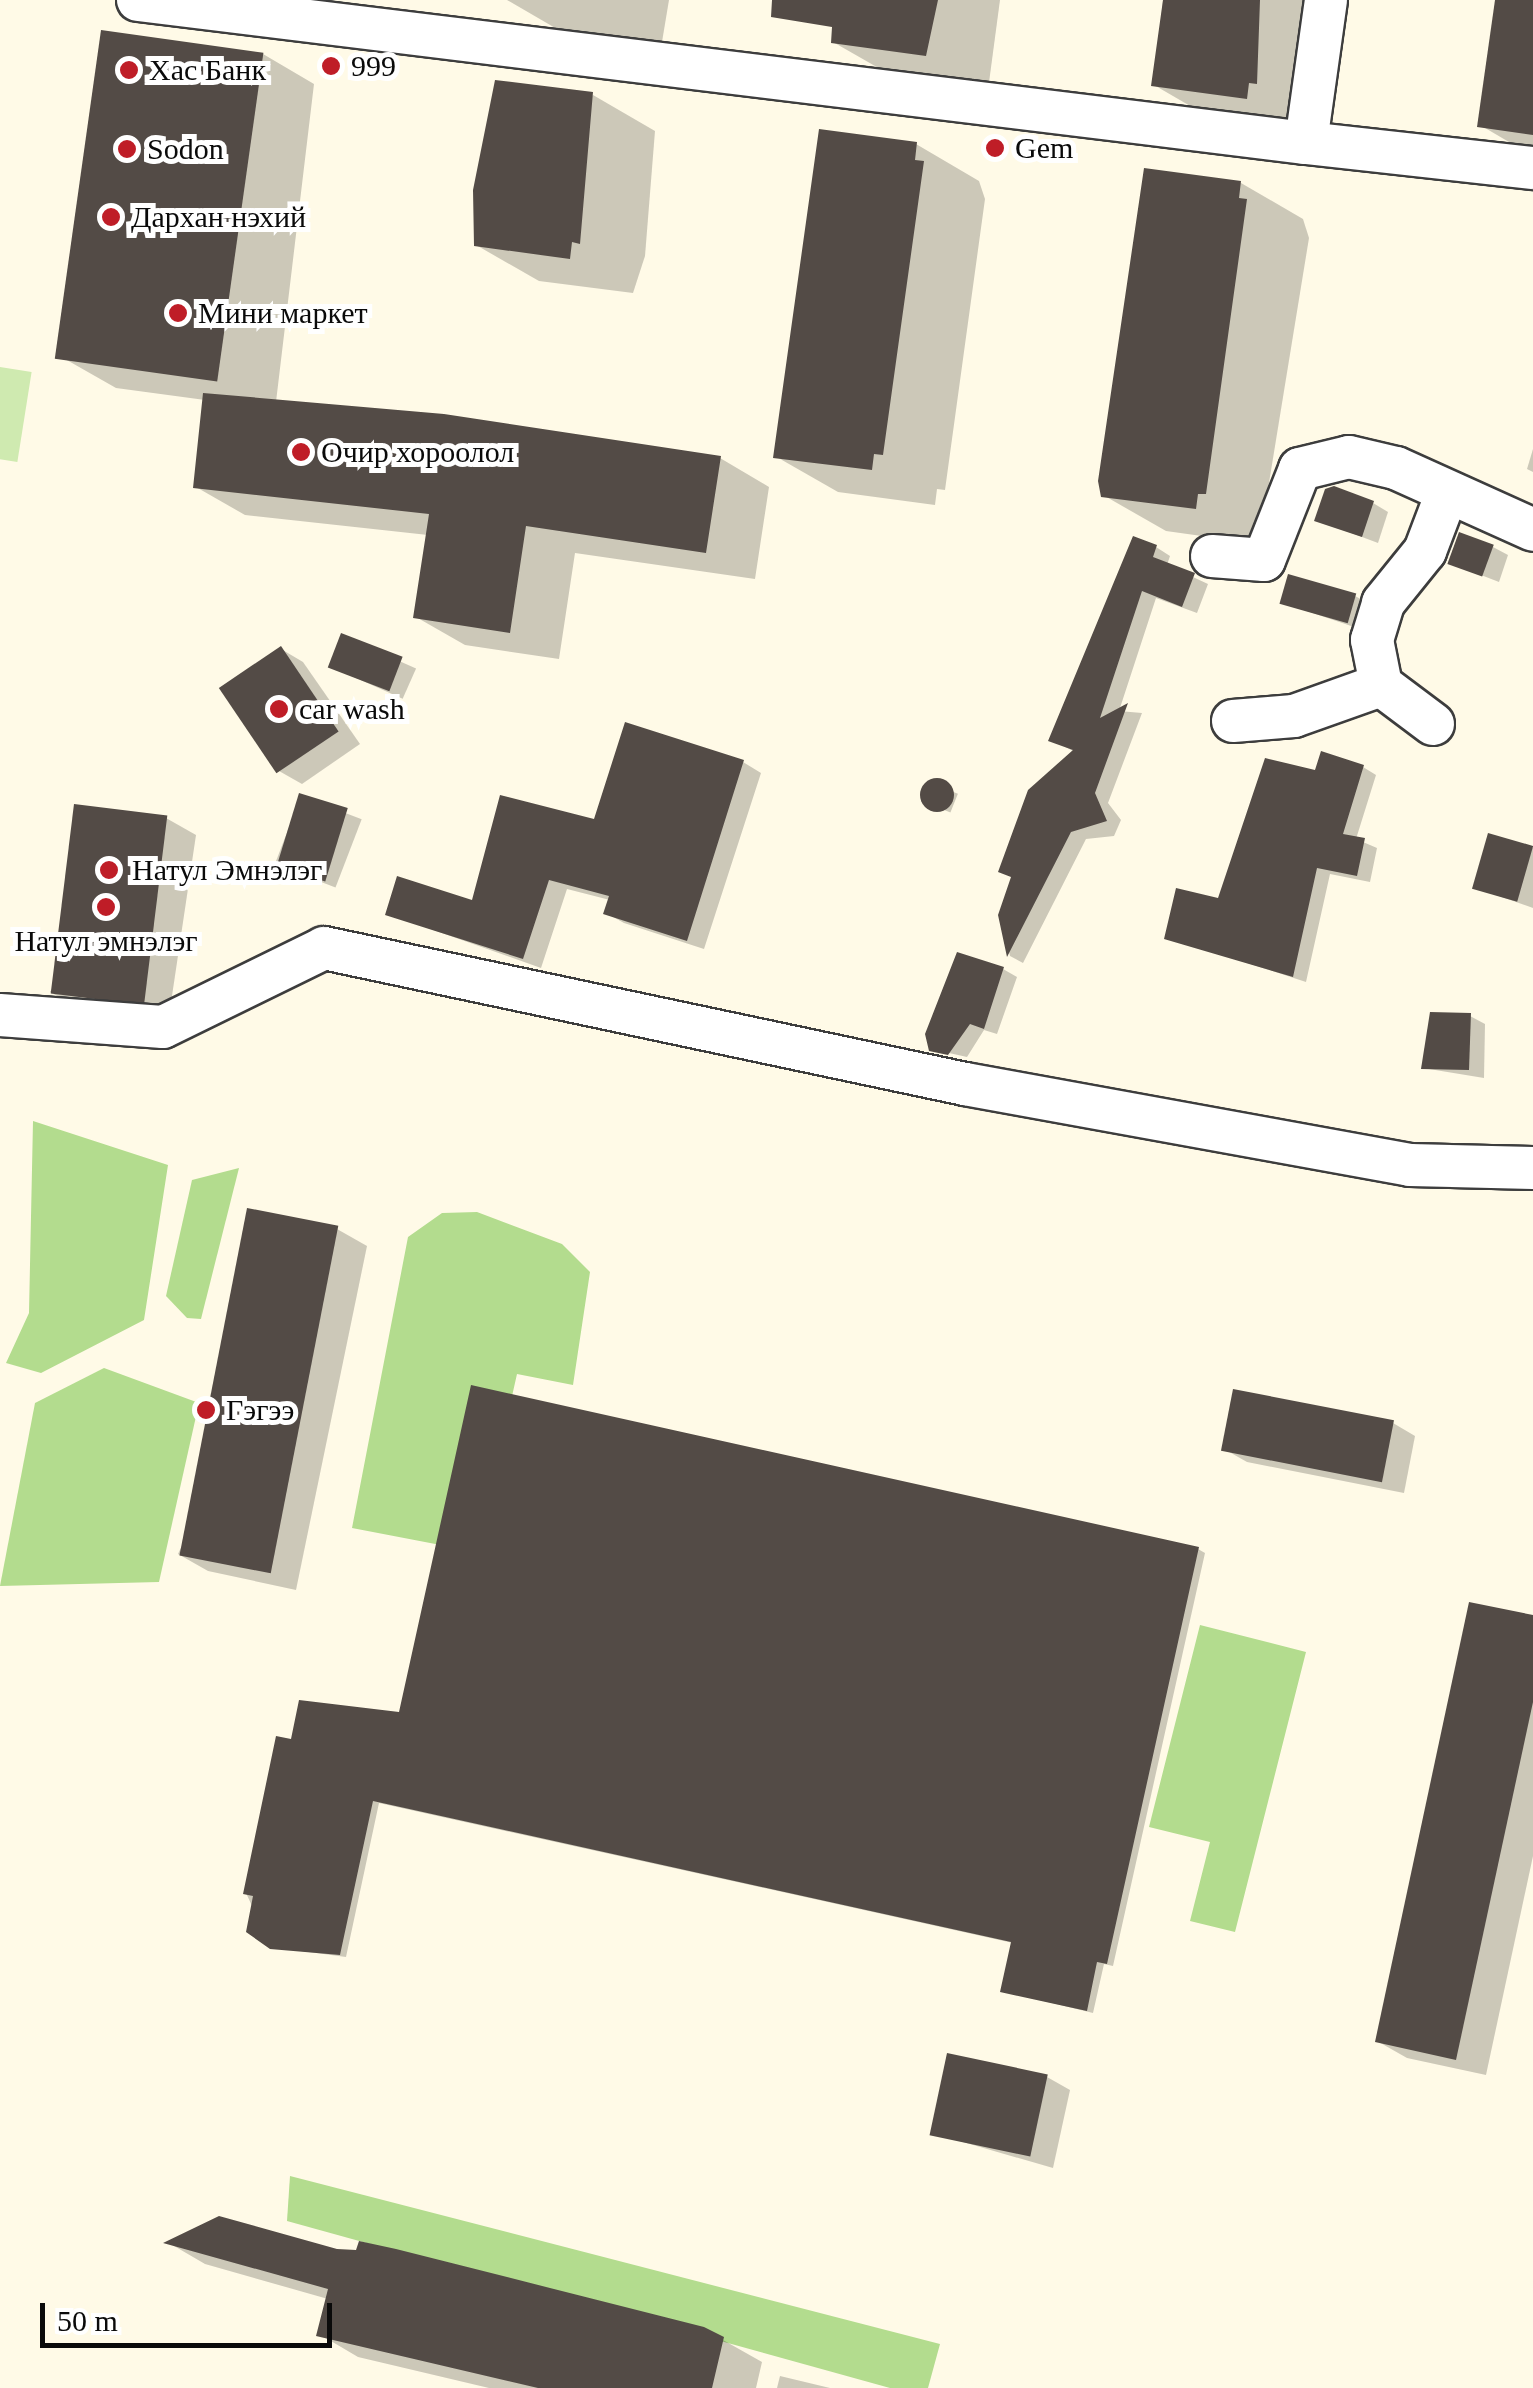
<!DOCTYPE html>
<html>
<head>
<meta charset="utf-8">
<style>
	body { margin:0 }
	#map { position:relative; width:1533px; height:2388px; overflow:hidden; background:#fffae7; font-family:"Times New Roman",serif }
	div>[style] { position:absolute }
	[style*='--x'] { left:calc(var(--x)*1px); top:calc(var(--y)*1px); width:calc(var(--w)*1px); rotate:calc(var(--a)*1deg) }
	.green>* { inset:0; background:#cfeab0; transform-origin:0 0 }
	.forest>* { inset:0; background:#b3dc8e }
	.shadow>* { inset:0; background:#0003; transform-origin:0 0 }
	.building>* { inset:0; background:#534b46; transform-origin:0 0 }
	.round { border-radius:50% }
	.roads { filter:drop-shadow(2px 0 #3d3d3d) drop-shadow(-2px 0 #3d3d3d) drop-shadow(0 2px #3d3d3d) drop-shadow(0 -2px #3d3d3d) }
	.minor>* { height:42px; margin:-21px; padding:0 21px; transform-origin:21px; border-radius:21px; background:#fff }
	.dots>* { width:28px; height:28px; translate:-50% -50%; box-sizing:border-box; border:5px solid #fff; border-radius:50% }
	span { translate:-50% -50%; white-space:nowrap; text-align:center; line-height:1.15; -webkit-text-stroke:10px #fff; paint-order:stroke }
	.poi-label { font-size:30px; color:#0a0a0a }
	.left { translate:0 -50%; text-align:left }
	.scale { position:absolute; left:40px; top:2303px; width:292px; height:45px; box-sizing:border-box; border:5px solid #0a0a0a; border-top:0; padding-left:12px; font-size:30px; line-height:35px; white-space:nowrap; color:#0a0a0a; -webkit-text-stroke:8px #fff; paint-order:stroke }
</style>
</head>
<body>
<div id="map">
	<div class="green">
		<div style="left:0;top:367px;width:32px;height:91px;rotate:9deg"></div>
	</div>
	<div class="forest">
		<div style="clip-path:polygon(33px 1121px,168px 1165px,144px 1320px,41px 1373px,6px 1363px,29px 1313px)"></div>
		<div style="clip-path:polygon(239px 1168px,201px 1319px,187px 1318px,166px 1296px,192px 1180px)"></div>
		<div style="clip-path:polygon(477px 1212px,562px 1244px,590px 1272px,573px 1385px,517px 1374px,477px 1552px,352px 1528px,408px 1237px,442px 1213px)"></div>
		<div style="clip-path:polygon(104px 1368px,199px 1403px,159px 1582px,0 1586px,35px 1403px)"></div>
		<div style="clip-path:polygon(1200px 1625px,1306px 1652px,1235px 1932px,1190px 1921px,1210px 1842px,1149px 1827px)"></div>
		<div style="clip-path:polygon(290px 2176px,940px 2344px,928px 2388px,890px 2388px,287px 2221px)"></div>
	</div>
	<div class="shadow">
		<div style="clip-path:polygon(507px 0,669px 0,661px 48px,569px 36px)"></div>
		<div style="clip-path:polygon(830px 0,1000px 0,988px 90px,896px 78px,833px 42px)"></div>
		<div style="clip-path:polygon(1163px 0,1335px 0,1309px 133px,1216px 121px,1154px 85px)"></div>
		<div style="clip-path:polygon(1497px 0,1533px 0,1533px 156px,1480px 125px)"></div>
		<div style="clip-path:polygon(263px 54px,314px 84px,276px 402px,720px 458px,769px 487px,755px 579px,575px 553px,559px 659px,465px 645px,416px 617px,428px 535px,245px 515px,196px 487px,205px 400px,116px 388px,65px 359px)"></div>
		<div style="clip-path:polygon(593px 95px,655px 131px,645px 256px,633px 293px,539px 281px,476px 245px)"></div>
		<div style="clip-path:polygon(916px 144px,979px 181px,985px 199px,945px 490px,937px 489px,935px 505px,838px 492px,775px 456px)"></div>
		<div style="clip-path:polygon(1145px 170px,1241px 183px,1303px 219px,1309px 238px,1259px 544px,1166px 531px,1103px 495px)"></div>
		<div style="clip-path:polygon(1533px 449px,1533px 472px,1527px 469px)"></div>
		<div style="clip-path:polygon(1373px 503px,1388px 512px,1378px 543px,1317px 520px)"></div>
		<div style="clip-path:polygon(1156px 547px,1170px 556px,1167px 565px,1208px 584px,1197px 613px,1156px 598px,1119px 711px,1142px 713px,1108px 803px,1121px 820px,1114px 836px,1086px 839px,1023px 963px,1010px 956px,1000px 915px,1075px 752px,1052px 740px)"></div>
		<div style="clip-path:polygon(1493px 547px,1508px 555px,1499px 582px,1450px 563px)"></div>
		<div style="clip-path:polygon(1355px 596px,1370px 604px,1363px 630px,1283px 603px)"></div>
		<div style="left:343px;top:636px;width:80px;height:33px;rotate:24deg"></div>
		<div style="clip-path:polygon(281px 649px,303px 662px,360px 744px,302px 784px,279px 771px)"></div>
		<div style="clip-path:polygon(743px 762px,761px 773px,704px 949px,624px 923px,606px 913px,610px 900px,567px 889px,541px 968px,388px 914px,474px 903px,595px 822px)"></div>
		<div style="clip-path:polygon(1363px 767px,1376px 775px,1356px 839px,1377px 848px,1370px 882px,1330px 874px,1306px 982px,1167px 937px,1219px 901px,1317px 773px)"></div>
		<div style="left:931px;top:783px;width:29px;height:20px;rotate:22deg"></div>
		<div style="left:301px;top:796px;width:65px;height:73px;rotate:21deg"></div>
		<div style="clip-path:polygon(166px 818px,196px 835px,169px 1016px,80px 1009px,50px 992px)"></div>
		<div style="clip-path:polygon(1490px 836px,1533px 848px,1533px 908px,1476px 888px)"></div>
		<div style="clip-path:polygon(1003px 969px,1017px 977px,997px 1034px,984px 1030px,967px 1057px,931px 1049px)"></div>
		<div style="clip-path:polygon(1470px 1016px,1485px 1024px,1484px 1078px,1423px 1068px)"></div>
		<div style="clip-path:polygon(337px 1229px,367px 1246px,296px 1590px,208px 1571px,178px 1554px)"></div>
		<div style="clip-path:polygon(1393px 1423px,1415px 1436px,1404px 1493px,1247px 1462px,1224px 1449px)"></div>
		<div style="clip-path:polygon(1198px 1549px,1205px 1553px,1113px 1966px,1104px 1964px,1093px 2013px,1003px 1991px,1013px 1943px,379px 1803px,346px 1957px,271px 1947px,246px 1893px,293px 1742px)"></div>
		<div style="clip-path:polygon(1533px 1618px,1533px 1856px,1486px 2075px,1407px 2058px,1377px 2041px)"></div>
		<div style="clip-path:polygon(1047px 2077px,1070px 2090px,1053px 2168px,932px 2133px)"></div>
		<div style="clip-path:polygon(169px 2243px,337px 2252px,723px 2340px,762px 2362px,756px 2388px,489px 2388px,358px 2357px,319px 2334px,328px 2299px,205px 2264px)"></div>
		<div style="clip-path:polygon(780px 2376px,830px 2388px,777px 2388px)"></div>
	</div>
	<div class="building">
		<div style="clip-path:polygon(772px 0,938px 0,926px 56px,831px 43px,832px 27px,771px 17px)"></div>
		<div style="clip-path:polygon(1163px 0,1260px 0,1257px 84px,1249px 83px,1247px 99px,1151px 86px)"></div>
		<div style="clip-path:polygon(1495px 0,1533px 0,1533px 135px,1477px 127px)"></div>
		<div style="left:101px;top:30px;width:164px;height:332px;rotate:8deg"></div>
		<div style="clip-path:polygon(495px 80px,593px 92px,580px 244px,572px 242px,570px 259px,474px 246px,473px 190px)"></div>
		<div style="clip-path:polygon(819px 129px,917px 142px,915px 160px,924px 161px,883px 455px,874px 454px,872px 470px,773px 458px)"></div>
		<div style="clip-path:polygon(1144px 168px,1241px 181px,1239px 198px,1247px 199px,1206px 494px,1198px 494px,1196px 509px,1101px 497px,1098px 481px)"></div>
		<div style="clip-path:polygon(203px 393px,444px 414px,721px 456px,706px 553px,526px 526px,510px 633px,413px 618px,429px 514px,193px 488px)"></div>
		<div style="clip-path:polygon(1334px 486px,1374px 501px,1362px 537px,1314px 521px,1325px 489px)"></div>
		<div style="left:1459px;top:532px;width:37px;height:34px;rotate:20deg"></div>
		<div style="clip-path:polygon(1133px 536px,1157px 545px,1153px 557px,1195px 573px,1182px 607px,1142px 591px,1100px 718px,1128px 703px,1095px 793px,1107px 821px,1071px 832px,1007px 957px,998px 915px,1011px 877px,998px 872px,1028px 790px,1073px 750px,1048px 741px)"></div>
		<div style="left:1288px;top:574px;width:71px;height:31px;rotate:16deg"></div>
		<div style="left:341px;top:633px;width:66px;height:37px;rotate:21deg"></div>
		<div style="left:281px;top:646px;width:103px;height:75px;rotate:56deg"></div>
		<div style="clip-path:polygon(625px 722px,744px 760px,687px 941px,603px 914px,609px 896px,549px 880px,523px 959px,385px 915px,397px 876px,472px 900px,500px 795px,594px 819px)"></div>
		<div style="clip-path:polygon(1321px 751px,1364px 765px,1343px 834px,1365px 838px,1357px 876px,1317px 868px,1293px 977px,1164px 939px,1176px 888px,1218px 898px,1265px 758px,1315px 770px)"></div>
		<div class="round" style="left:920px;top:778px;width:34px;height:34px"></div>
		<div style="left:299px;top:793px;width:51px;height:77px;rotate:17deg"></div>
		<div style="left:74px;top:804px;width:94px;height:191px;rotate:7deg"></div>
		<div style="left:1488px;top:833px;width:47px;height:58px;rotate:16deg"></div>
		<div style="clip-path:polygon(957px 952px,1004px 967px,984px 1029px,970px 1024px,948px 1055px,929px 1051px,925px 1034px)"></div>
		<div style="clip-path:polygon(1430px 1012px,1471px 1013px,1469px 1070px,1421px 1069px)"></div>
		<div style="left:247px;top:1208px;width:93px;height:354px;rotate:11deg"></div>
		<div style="clip-path:polygon(471px 1385px,1199px 1547px,1107px 1964px,1097px 1962px,1087px 2011px,1000px 1992px,1011px 1942px,373px 1801px,340px 1955px,270px 1949px,246px 1932px,253px 1896px,243px 1894px,276px 1736px,291px 1739px,299px 1700px,399px 1712px)"></div>
		<div style="left:1233px;top:1389px;width:164px;height:63px;rotate:11deg"></div>
		<div style="clip-path:polygon(1469px 1602px,1533px 1615px,1533px 1702px,1456px 2060px,1375px 2042px)"></div>
		<div style="left:947px;top:2053px;width:103px;height:84px;rotate:12deg"></div>
		<div style="clip-path:polygon(219px 2216px,337px 2249px,356px 2250px,359px 2241px,396px 2249px,704px 2327px,724px 2337px,712px 2388px,538px 2388px,316px 2336px,328px 2289px,163px 2243px)"></div>
	</div>
	<div class="roads">
		<div class="minor">
			<div style="--x:138;--y:0;--w:1177;--a:6.98"></div>
			<div style="--x:1326;--y:0;--w:144;--a:98"></div>
			<div style="--x:1306;--y:143;--w:228;--a:6.3"></div>
			<div style="--x:1212;--y:556;--w:52;--a:4.4"></div>
			<div style="--x:1264;--y:560;--w:98;--a:-68.4"></div>
			<div style="--x:1300;--y:469;--w:50;--a:-13.8"></div>
			<div style="--x:1349;--y:457;--w:48;--a:13.2"></div>
			<div style="--x:1396;--y:468;--w:150;--a:24.3"></div>
			<div style="--x:1233;--y:721;--w:61;--a:-4.7"></div>
			<div style="--x:1294;--y:716;--w:92;--a:-19.6"></div>
			<div style="--x:1433;--y:724;--w:65;--a:-143.1"></div>
			<div style="--x:1381;--y:685;--w:46;--a:-101.3"></div>
			<div style="--x:1372;--y:640;--w:39;--a:-73"></div>
			<div style="--x:1383;--y:603;--w:67;--a:-51.1"></div>
			<div style="--x:1425;--y:551;--w:62;--a:-69.2"></div>
			<div style="--x:0;--y:1015;--w:163;--a:4.2"></div>
			<div style="--x:163;--y:1027;--w:179;--a:-26.1"></div>
			<div style="--x:324;--y:948;--w:655;--a:11.98"></div>
			<div style="--x:965;--y:1084;--w:452;--a:10.3"></div>
			<div style="--x:1410;--y:1165;--w:123;--a:1.4"></div>
		</div>
	</div>
	<div class="dots">
		<div style="left:331px;top:66px;background:#bf1d27"></div>
		<div style="left:129px;top:70px;background:#bf1d27"></div>
		<div style="left:995px;top:148px;background:#bf1d27"></div>
		<div style="left:127px;top:149px;background:#bf1d27"></div>
		<div style="left:111px;top:217px;background:#bf1d27"></div>
		<div style="left:178px;top:313px;background:#bf1d27"></div>
		<div style="left:301px;top:452px;background:#bf1d27"></div>
		<div style="left:279px;top:709px;background:#bf1d27"></div>
		<div style="left:109px;top:870px;background:#bf1d27"></div>
		<div style="left:106px;top:907px;background:#bf1d27"></div>
		<div style="left:206px;top:1410px;background:#bf1d27"></div>
	</div>
	<div class="poi-label">
		<span class="left" style="left:351px;top:66px">999</span>
		<span class="left" style="left:149px;top:70px">Хас Банк</span>
		<span class="left" style="left:1015px;top:148px">Gem</span>
		<span class="left" style="left:147px;top:149px">Sodon</span>
		<span class="left" style="left:131px;top:217px">Дархан нэхий</span>
		<span class="left" style="left:198px;top:313px">Мини маркет</span>
		<span class="left" style="left:321px;top:452px">Очир хороолол</span>
		<span class="left" style="left:299px;top:709px">car wash</span>
		<span class="left" style="left:132px;top:870px">Натул Эмнэлэг</span>
		<span style="left:106px;top:941px">Натул эмнэлэг</span>
		<span class="left" style="left:226px;top:1410px">Гэгээ</span>
	</div>
	<div class="scale">50 m</div>
</div>
</body>
</html>
